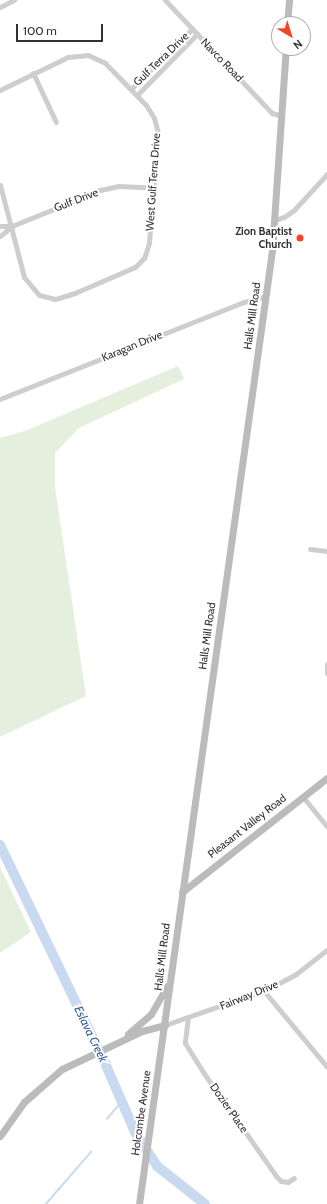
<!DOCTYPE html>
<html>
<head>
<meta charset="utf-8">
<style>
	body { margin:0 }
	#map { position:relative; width:327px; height:1204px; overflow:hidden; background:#fff; font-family:Cabin,sans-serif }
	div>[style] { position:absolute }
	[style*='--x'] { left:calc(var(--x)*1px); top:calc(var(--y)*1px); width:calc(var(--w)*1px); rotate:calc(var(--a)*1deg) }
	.green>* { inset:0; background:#e4efde }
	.stream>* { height:1.5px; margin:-0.75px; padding:0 0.75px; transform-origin:0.75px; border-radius:0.75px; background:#c9d9f0 }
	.river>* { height:10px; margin:-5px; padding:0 5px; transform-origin:5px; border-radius:5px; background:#c9d9f0 }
	.street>* { height:5px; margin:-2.5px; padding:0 2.5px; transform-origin:2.5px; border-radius:2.5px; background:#cecece }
	.secondary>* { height:7px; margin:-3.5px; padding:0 3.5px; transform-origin:3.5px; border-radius:3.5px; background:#bbb }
	.dots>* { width:11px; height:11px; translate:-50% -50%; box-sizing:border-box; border:2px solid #fff; border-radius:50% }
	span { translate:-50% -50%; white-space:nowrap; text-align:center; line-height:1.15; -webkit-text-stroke:4px #fff; paint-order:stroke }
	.street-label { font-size:11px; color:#313131 }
	.poi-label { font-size:11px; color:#313131; font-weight:700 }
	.right { translate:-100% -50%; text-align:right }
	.water-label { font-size:12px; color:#365f9c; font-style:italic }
	.north { position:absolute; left:271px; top:16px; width:40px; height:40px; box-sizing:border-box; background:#fff; border:1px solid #adadad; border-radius:50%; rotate:142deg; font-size:11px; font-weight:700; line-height:16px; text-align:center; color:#313131 }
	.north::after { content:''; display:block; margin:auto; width:14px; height:18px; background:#f54326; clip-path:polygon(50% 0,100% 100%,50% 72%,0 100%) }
	.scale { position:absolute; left:16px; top:24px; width:87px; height:18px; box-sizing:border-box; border:2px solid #313131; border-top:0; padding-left:5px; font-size:12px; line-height:14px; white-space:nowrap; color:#313131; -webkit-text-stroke:3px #fff; paint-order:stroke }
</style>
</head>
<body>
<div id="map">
	<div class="green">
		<div style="clip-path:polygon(178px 366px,184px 379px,79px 428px,55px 453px,55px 487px,86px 696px,0 737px,0 438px,25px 431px)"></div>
		<div style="clip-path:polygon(0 867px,31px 932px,0 953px)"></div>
	</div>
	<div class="stream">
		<div style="--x:107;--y:1119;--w:23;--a:-50"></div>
		<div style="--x:46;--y:1204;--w:69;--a:-49.1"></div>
	</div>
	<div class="river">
		<div style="--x:0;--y:845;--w:240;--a:64.3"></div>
		<div style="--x:104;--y:1061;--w:77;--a:66.4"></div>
		<div style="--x:135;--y:1132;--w:40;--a:57.1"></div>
		<div style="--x:157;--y:1166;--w:61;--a:38.4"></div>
	</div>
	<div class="street">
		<div style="--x:165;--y:0;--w:156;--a:46.6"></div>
		<div style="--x:272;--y:113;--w:10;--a:17"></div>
		<div style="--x:0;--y:7;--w:16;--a:-27"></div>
		<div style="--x:33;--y:73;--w:54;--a:64.9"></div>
		<div style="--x:131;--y:89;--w:86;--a:-44.5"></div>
		<div style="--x:0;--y:90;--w:76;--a:-25.9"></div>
		<div style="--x:68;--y:57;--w:20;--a:-6"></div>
		<div style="--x:88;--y:55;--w:19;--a:25"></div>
		<div style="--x:105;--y:63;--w:59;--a:45.7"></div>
		<div style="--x:146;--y:105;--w:15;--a:58"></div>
		<div style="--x:154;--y:118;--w:16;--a:75"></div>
		<div style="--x:158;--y:133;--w:110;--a:94.7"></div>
		<div style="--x:149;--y:243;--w:16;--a:108"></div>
		<div style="--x:144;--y:258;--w:13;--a:135"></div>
		<div style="--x:135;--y:267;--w:65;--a:156.6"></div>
		<div style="--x:75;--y:293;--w:21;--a:163"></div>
		<div style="--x:55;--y:299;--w:16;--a:-166"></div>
		<div style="--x:39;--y:295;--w:23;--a:-130"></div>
		<div style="--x:24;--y:277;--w:95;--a:-104.6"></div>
		<div style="--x:137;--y:95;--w:86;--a:-45.5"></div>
		<div style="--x:275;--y:220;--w:9;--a:-18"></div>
		<div style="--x:284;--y:217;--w:12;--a:-35"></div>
		<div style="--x:294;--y:210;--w:49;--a:-47.5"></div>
		<div style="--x:0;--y:226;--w:12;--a:0"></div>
		<div style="--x:12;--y:226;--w:95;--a:-22.2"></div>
		<div style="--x:100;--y:190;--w:19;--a:-12"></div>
		<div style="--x:119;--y:186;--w:35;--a:3"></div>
		<div style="--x:0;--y:236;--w:16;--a:-40"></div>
		<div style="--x:0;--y:399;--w:263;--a:-21.7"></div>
		<div style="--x:244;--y:302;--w:23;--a:-15"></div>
		<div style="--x:310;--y:549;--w:17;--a:7"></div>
		<div style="--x:327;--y:664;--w:9;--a:90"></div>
		<div style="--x:303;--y:797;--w:38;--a:51"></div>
		<div style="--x:264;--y:991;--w:99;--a:50.3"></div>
		<div style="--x:188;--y:1017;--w:26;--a:97"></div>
		<div style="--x:185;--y:1043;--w:34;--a:58"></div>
		<div style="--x:203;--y:1072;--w:127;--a:54.9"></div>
		<div style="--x:276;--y:1176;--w:7;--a:45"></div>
		<div style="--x:281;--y:1181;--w:7;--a:8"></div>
		<div style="--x:288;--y:1182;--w:7;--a:-34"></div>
		<div style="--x:165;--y:1025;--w:109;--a:-19.3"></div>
		<div style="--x:268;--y:989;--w:32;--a:-28"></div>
		<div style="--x:296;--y:974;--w:39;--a:-38"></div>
	</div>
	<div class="secondary">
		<div style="--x:287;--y:24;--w:24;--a:-85"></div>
		<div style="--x:182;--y:892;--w:184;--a:-38.2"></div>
		<div style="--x:128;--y:1034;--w:30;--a:-41"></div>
		<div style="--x:151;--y:1014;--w:32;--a:-60"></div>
		<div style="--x:0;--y:1136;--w:42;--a:-54.8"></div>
		<div style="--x:24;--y:1102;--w:50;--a:-41"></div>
		<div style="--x:62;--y:1069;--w:89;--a:-25.4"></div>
		<div style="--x:142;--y:1031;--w:24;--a:-15"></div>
		<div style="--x:139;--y:1204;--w:962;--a:-82.06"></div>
		<div style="--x:272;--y:251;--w:203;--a:-86.1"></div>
	</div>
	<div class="dots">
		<div style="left:300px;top:238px;background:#f54326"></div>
	</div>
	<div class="street-label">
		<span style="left:161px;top:59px;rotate:-44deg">Gulf Terra Drive</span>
		<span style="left:222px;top:60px;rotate:46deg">Navco Road</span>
		<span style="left:153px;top:182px;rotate:-86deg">West Gulf Terra Drive</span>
		<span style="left:76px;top:200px;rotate:-21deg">Gulf Drive</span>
		<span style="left:252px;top:316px;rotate:-82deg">Halls Mill Road</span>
		<span style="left:132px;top:346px;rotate:-22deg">Karagan Drive</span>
		<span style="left:207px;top:636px;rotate:-82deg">Halls Mill Road</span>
		<span style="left:247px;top:826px;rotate:-38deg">Pleasant Valley Road</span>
		<span style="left:162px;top:957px;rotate:-83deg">Halls Mill Road</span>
		<span style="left:249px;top:995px;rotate:-22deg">Fairway Drive</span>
		<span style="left:229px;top:1108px;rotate:55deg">Dozier Place</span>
		<span style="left:141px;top:1113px;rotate:-82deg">Holcombe Avenue</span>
	</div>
	<div class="poi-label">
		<span class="right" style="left:292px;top:238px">Zion Baptist<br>Church</span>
	</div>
	<div class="water-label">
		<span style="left:91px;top:1034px;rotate:64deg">Eslava Creek</span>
	</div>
	<div class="north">N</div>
	<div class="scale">100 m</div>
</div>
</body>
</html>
